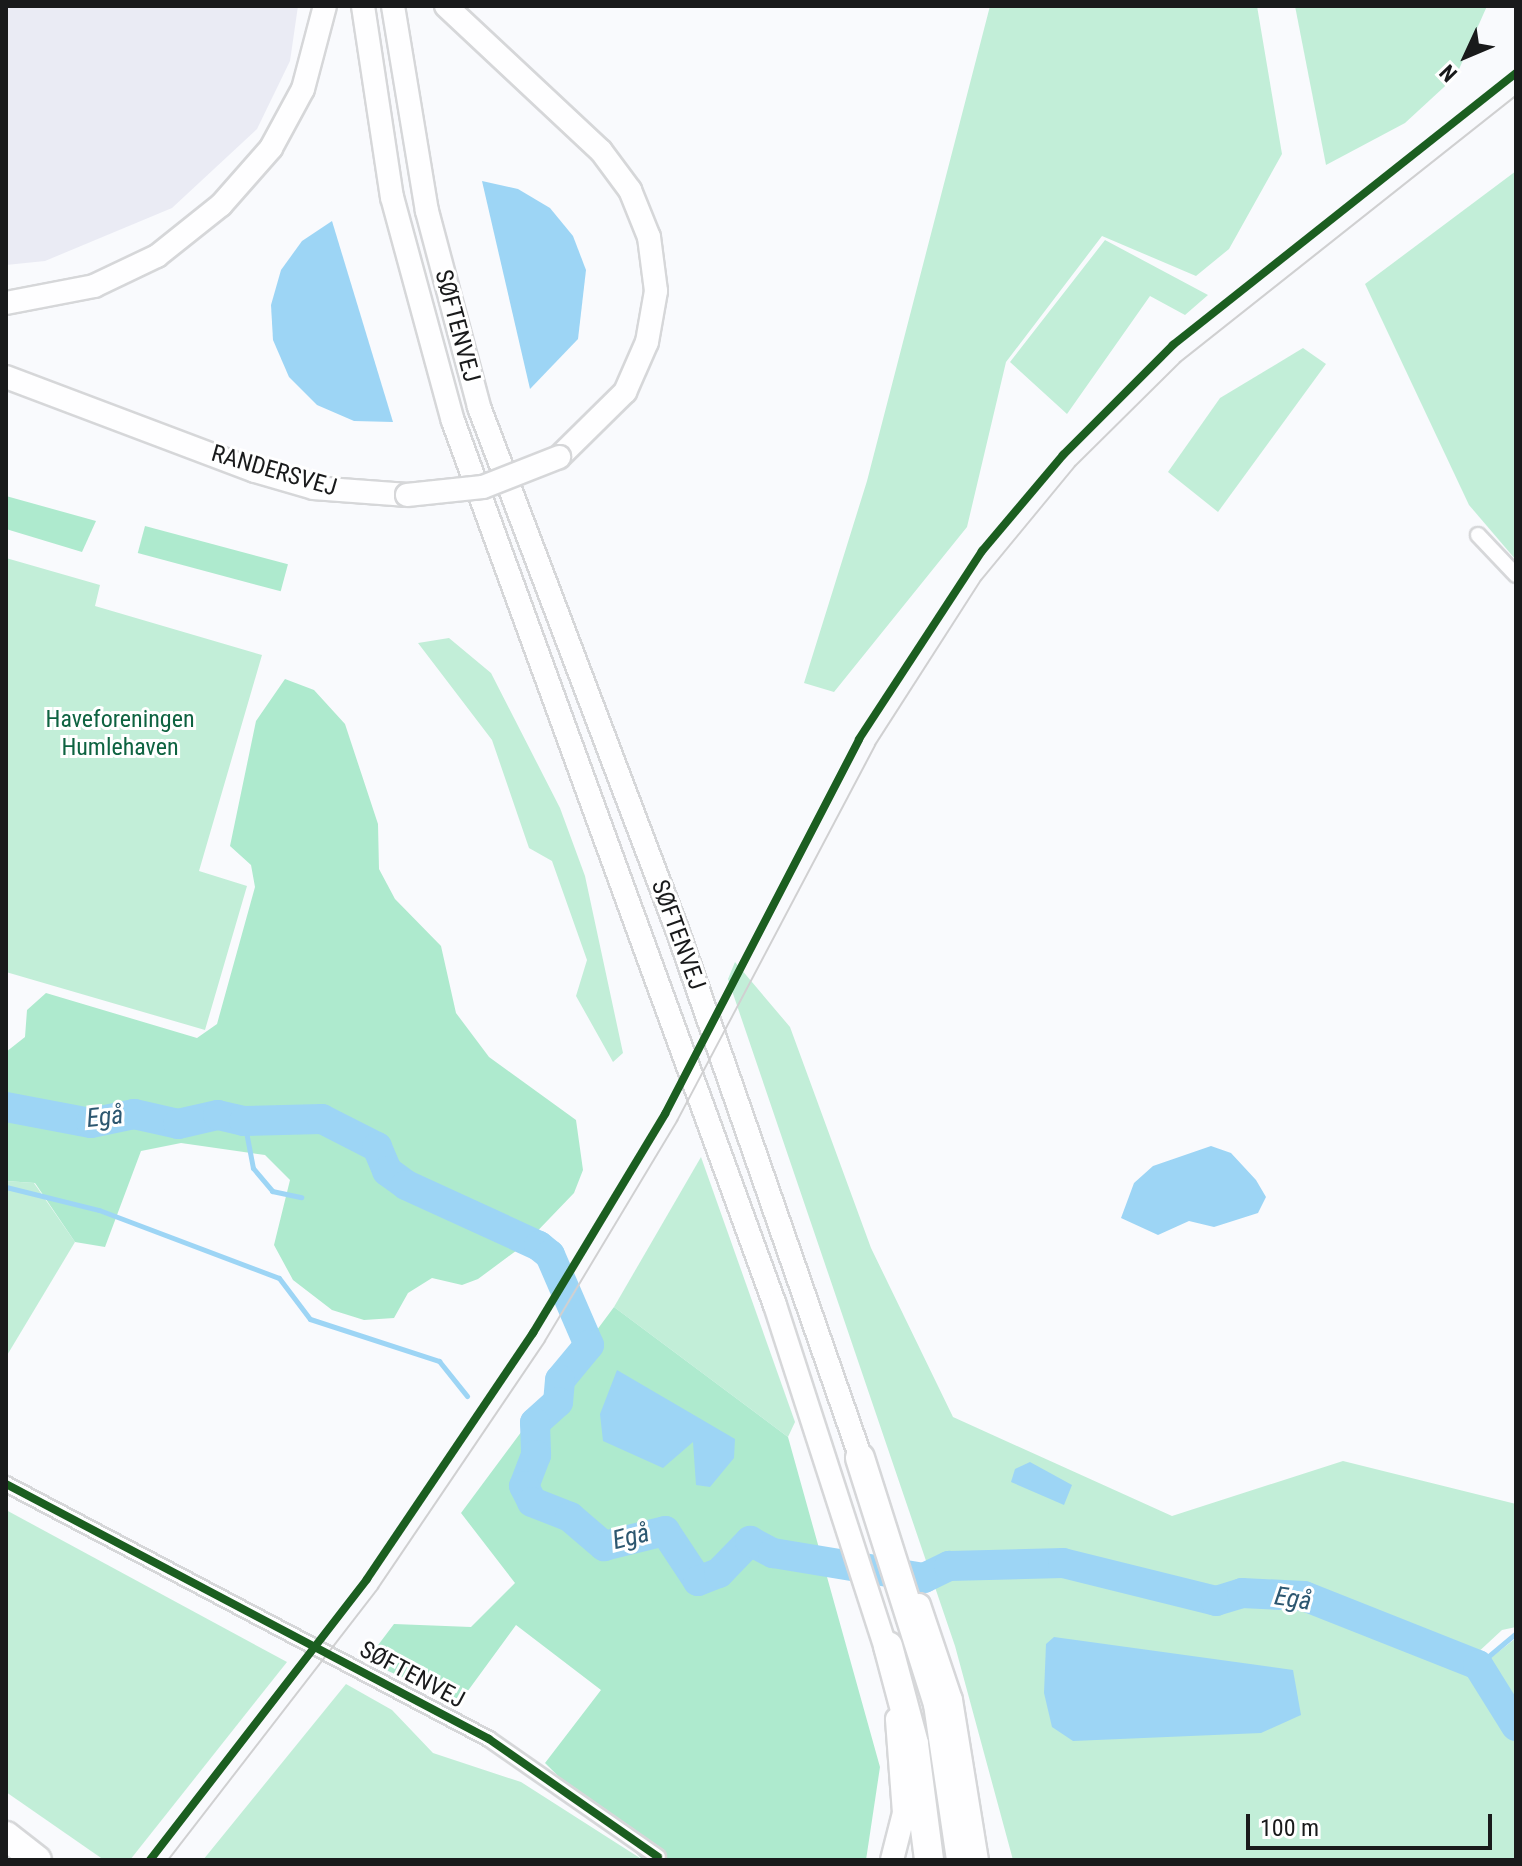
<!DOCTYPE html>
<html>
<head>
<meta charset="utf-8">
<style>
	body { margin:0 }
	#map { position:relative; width:1522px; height:1866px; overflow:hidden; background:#f9fafd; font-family:"Roboto Condensed",sans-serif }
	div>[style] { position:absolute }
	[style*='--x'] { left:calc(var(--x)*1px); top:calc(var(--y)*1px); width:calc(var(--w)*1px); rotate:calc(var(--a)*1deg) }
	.built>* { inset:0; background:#eaebf4 }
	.green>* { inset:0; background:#c2eed8 }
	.forest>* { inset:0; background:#aeeace; transform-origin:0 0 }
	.water>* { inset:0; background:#9dd5f5 }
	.stream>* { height:5px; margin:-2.5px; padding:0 2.5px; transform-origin:2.5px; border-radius:2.5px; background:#9dd5f5 }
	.river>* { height:30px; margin:-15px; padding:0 15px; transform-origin:15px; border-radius:15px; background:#9dd5f5 }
	.roads { filter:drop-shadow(2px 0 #d6d7d9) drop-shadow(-2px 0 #d6d7d9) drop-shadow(0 2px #d6d7d9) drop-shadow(0 -2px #d6d7d9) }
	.street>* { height:14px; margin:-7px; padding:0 7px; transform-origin:7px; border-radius:7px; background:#fefeff }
	.secondary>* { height:22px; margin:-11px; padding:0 11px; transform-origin:11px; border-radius:11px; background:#fefeff }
	.highway>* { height:28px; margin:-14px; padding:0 14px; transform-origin:14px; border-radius:14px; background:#fefeff }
	.tram>* { height:2px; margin:-1px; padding:0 1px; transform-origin:1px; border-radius:1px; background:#d0d0d1 }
	.bridges { filter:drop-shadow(2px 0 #d6d7d9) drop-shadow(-2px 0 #d6d7d9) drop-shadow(0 2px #d6d7d9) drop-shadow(0 -2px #d6d7d9) }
	.secondary-bridge>* { height:22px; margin:-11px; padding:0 11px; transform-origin:11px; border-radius:11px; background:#fefeff }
	.cycleway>* { height:8px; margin:-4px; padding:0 4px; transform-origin:4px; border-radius:4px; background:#1b5e20 }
	span { translate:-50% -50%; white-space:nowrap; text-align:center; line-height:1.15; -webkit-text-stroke:6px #fff; paint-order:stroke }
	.street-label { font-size:24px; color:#191a1b }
	.park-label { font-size:24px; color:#0e6341 }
	.water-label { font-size:26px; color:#2c5770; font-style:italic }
	.frame { position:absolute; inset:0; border:8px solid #191a1b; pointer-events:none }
	.north { position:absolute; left:1426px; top:16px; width:80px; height:80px; -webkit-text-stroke:6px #fff; paint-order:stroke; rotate:226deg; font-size:22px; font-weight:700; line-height:32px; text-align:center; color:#191a1b }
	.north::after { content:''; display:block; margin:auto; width:28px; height:36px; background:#191a1b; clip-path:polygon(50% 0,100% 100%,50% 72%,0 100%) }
	.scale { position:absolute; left:1246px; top:1814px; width:246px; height:36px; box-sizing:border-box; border:4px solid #191a1b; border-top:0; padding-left:10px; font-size:24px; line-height:28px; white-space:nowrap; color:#191a1b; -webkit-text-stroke:6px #fff; paint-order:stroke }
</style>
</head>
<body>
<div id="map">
	<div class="built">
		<div style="clip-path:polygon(6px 6px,298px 6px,290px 61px,257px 129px,172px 208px,45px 261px,6px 265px)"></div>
	</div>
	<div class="green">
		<div style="clip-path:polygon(990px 6px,1257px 6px,1282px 154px,1229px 249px,1196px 276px,1102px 236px,1006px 362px,967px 527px,834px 692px,804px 683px,867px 481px)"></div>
		<div style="clip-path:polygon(1295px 6px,1487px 6px,1456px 76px,1405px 123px,1326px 165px)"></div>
		<div style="clip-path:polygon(1516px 171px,1516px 560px,1469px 505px,1365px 284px)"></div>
		<div style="clip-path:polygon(1105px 240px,1208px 295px,1185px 315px,1150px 296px,1067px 414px,1010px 362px)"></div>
		<div style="clip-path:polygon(1303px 348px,1326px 364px,1218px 512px,1168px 472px,1220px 398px)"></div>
		<div style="clip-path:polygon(6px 558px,100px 585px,95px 606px,262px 655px,199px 871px,247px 886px,205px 1030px,6px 972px)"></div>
		<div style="clip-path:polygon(449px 638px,491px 673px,560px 808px,585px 876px,623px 1053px,613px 1062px,576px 996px,587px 960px,552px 861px,529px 848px,492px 740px,418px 643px)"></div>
		<div style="clip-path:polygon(735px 962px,790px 1027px,871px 1248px,953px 1417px,1172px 1516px,1343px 1461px,1516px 1504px,1516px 1627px,1502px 1630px,1474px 1656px,1309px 1593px,1239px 1588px,1218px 1595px,1105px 1573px,1072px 1558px,973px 1559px,977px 1572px,1070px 1568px,1213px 1607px,1292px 1600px,1474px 1671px,1516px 1638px,1516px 1860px,1013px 1860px,955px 1646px,728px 979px)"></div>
		<div style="clip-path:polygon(701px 1157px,795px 1422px,788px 1437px,614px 1307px)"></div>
		<div style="clip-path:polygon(6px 1181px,34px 1183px,75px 1242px,6px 1357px)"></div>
		<div style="clip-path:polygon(6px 1510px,287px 1662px,130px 1860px,104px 1860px,6px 1792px)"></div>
		<div style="clip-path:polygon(346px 1684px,392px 1710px,433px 1753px,521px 1782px,643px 1860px,203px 1860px)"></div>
	</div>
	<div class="forest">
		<div style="clip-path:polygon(6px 496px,96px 521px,82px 552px,6px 529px)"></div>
		<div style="left:145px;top:526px;width:148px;height:28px;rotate:15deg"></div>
		<div style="clip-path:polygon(285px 679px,314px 690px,345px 724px,378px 824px,379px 869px,395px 899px,441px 946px,456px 1013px,489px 1057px,576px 1120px,583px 1170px,574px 1193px,524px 1245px,478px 1279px,462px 1285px,432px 1278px,408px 1293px,394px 1318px,364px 1320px,332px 1310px,293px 1280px,274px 1245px,290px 1180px,265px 1155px,181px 1143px,141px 1151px,105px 1247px,75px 1242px,35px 1183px,6px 1181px,6px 1052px,25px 1037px,27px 1010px,46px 993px,197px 1038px,217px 1024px,255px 887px,251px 865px,230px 846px,256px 721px)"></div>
		<div style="clip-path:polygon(614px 1307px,788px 1437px,880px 1767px,866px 1860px,643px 1860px,545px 1763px,601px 1690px,516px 1625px,459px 1703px,366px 1661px,394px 1624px,471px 1627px,515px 1583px,461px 1513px)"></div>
	</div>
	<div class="water">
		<div style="clip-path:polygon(482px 181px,518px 189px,550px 208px,573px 236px,586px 270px,578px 339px,530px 389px)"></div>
		<div style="clip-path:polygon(332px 221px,393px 422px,354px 421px,317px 405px,289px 377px,273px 340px,271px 305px,281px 270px,302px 241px)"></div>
		<div style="clip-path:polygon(1211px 1146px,1231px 1153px,1256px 1180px,1266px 1197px,1258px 1213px,1214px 1227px,1189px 1221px,1158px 1235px,1121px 1218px,1134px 1183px,1153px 1166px)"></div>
		<div style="clip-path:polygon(617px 1370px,735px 1439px,734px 1458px,710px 1487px,696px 1485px,693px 1442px,663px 1468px,603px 1441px,600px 1414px)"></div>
		<div style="clip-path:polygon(1030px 1462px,1072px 1485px,1064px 1505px,1011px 1482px,1015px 1469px)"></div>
		<div style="clip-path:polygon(1054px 1637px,1293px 1670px,1301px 1715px,1261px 1733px,1073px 1741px,1052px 1727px,1044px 1693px,1046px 1644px)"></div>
	</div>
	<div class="stream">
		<div style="--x:244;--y:1121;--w:48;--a:79.2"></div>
		<div style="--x:253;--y:1168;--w:30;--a:50"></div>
		<div style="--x:272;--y:1191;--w:30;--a:12"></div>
		<div style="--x:6;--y:1187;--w:96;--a:13.9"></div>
		<div style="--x:99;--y:1210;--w:192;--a:20.7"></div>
		<div style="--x:279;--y:1278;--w:51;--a:52.9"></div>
		<div style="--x:310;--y:1319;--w:136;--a:18"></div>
		<div style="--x:439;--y:1361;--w:45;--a:51.3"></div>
		<div style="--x:1478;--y:1665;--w:50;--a:-40.1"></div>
	</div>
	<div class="river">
		<div style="--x:6;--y:1107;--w:86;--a:10.7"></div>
		<div style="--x:91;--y:1123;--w:44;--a:-11.8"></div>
		<div style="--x:134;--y:1114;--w:45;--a:12.8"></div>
		<div style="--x:178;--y:1124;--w:41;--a:-12.7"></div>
		<div style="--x:218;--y:1115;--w:27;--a:13"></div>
		<div style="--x:244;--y:1121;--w:78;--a:-1.5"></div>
		<div style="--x:322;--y:1119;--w:62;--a:27"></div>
		<div style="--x:377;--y:1147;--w:26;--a:67"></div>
		<div style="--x:387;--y:1171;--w:24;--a:36"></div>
		<div style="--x:406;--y:1185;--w:146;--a:24.6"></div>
		<div style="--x:539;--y:1246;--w:14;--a:39"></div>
		<div style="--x:550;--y:1255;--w:98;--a:66.6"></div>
		<div style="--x:589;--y:1345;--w:45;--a:129.6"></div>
		<div style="--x:560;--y:1380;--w:22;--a:95"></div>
		<div style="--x:558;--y:1402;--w:31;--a:138"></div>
		<div style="--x:535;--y:1423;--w:32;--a:88"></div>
		<div style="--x:536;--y:1455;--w:33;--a:111"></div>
		<div style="--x:524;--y:1486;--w:18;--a:63"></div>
		<div style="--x:532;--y:1502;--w:41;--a:21.5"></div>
		<div style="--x:570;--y:1517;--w:45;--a:40.5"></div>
		<div style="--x:604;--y:1546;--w:63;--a:-13.8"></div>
		<div style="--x:665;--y:1531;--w:60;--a:56.6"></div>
		<div style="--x:698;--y:1581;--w:22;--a:-21"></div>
		<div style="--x:719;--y:1573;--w:45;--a:-45.9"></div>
		<div style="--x:750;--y:1541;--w:26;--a:28"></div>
		<div style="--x:773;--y:1553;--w:153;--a:9.4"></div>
		<div style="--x:924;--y:1578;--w:28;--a:-26"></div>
		<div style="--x:949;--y:1566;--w:114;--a:-1.5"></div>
		<div style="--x:1063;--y:1563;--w:158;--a:13.9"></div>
		<div style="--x:1216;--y:1601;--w:27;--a:-17"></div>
		<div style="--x:1242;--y:1593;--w:62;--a:2.8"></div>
		<div style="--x:1304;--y:1596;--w:187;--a:21.6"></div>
		<div style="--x:1478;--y:1665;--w:72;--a:58.1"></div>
	</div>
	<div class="roads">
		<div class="street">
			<div style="--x:1478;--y:535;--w:55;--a:46.5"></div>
			<div style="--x:6;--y:1484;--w:546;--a:27.83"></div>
			<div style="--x:489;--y:1739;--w:206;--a:34.9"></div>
		</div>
		<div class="secondary">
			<div style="--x:363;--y:6;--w:193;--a:81.4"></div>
			<div style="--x:392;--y:197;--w:232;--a:74.8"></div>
			<div style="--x:453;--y:421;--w:941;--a:69.99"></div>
			<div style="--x:775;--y:1305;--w:374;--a:72.1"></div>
			<div style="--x:393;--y:6;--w:208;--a:80.6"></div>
			<div style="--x:427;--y:211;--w:203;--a:75.1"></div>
			<div style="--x:479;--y:407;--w:561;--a:69.24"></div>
			<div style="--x:678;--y:932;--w:573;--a:70.84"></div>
			<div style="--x:446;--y:6;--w:212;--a:43.1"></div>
			<div style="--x:601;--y:151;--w:49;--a:53.4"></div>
			<div style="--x:630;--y:190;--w:51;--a:68"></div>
			<div style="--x:649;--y:237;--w:54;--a:82.6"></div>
			<div style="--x:656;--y:291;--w:52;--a:100"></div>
			<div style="--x:647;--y:342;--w:55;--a:113.7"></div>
			<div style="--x:625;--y:392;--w:93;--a:135.4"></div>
			<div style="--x:6;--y:303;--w:90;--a:-10.9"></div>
			<div style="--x:94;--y:286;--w:70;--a:-25.5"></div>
			<div style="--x:157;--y:256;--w:82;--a:-38.6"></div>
			<div style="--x:221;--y:205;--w:76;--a:-48.7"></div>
			<div style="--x:271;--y:148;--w:67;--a:-61.5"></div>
			<div style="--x:303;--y:89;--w:86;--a:-75.2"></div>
			<div style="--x:6;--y:377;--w:266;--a:20.7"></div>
			<div style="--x:255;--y:471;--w:61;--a:16.1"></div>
			<div style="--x:314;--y:488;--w:93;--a:4.3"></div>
			<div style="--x:919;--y:1605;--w:100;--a:71.4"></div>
			<div style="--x:951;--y:1700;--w:162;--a:80.8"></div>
			<div style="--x:892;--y:1860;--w:49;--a:-75.7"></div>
			<div style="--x:904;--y:1813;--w:94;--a:-94.3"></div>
		</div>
		<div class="highway">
			<div style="--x:860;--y:1458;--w:258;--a:72.4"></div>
			<div style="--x:938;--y:1704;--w:158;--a:81.6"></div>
			<div style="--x:888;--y:1646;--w:101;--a:75.1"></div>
			<div style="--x:914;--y:1744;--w:117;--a:82.6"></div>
			<div style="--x:6;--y:1836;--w:39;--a:38"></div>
		</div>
	</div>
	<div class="tram">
		<div style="--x:168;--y:1860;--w:344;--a:-52.3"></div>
		<div style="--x:378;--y:1588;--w:298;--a:-55.9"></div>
		<div style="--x:545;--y:1341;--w:257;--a:-59"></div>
		<div style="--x:677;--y:1121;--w:425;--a:-62.2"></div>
		<div style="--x:875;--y:745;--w:196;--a:-57.3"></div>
		<div style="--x:981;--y:580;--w:148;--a:-50.5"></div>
		<div style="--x:1075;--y:466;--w:148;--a:-44.7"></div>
		<div style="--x:1180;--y:362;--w:429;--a:-38.4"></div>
	</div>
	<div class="bridges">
		<div class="secondary-bridge">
			<div style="--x:407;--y:495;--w:76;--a:-6"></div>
			<div style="--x:483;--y:487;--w:82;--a:-21.5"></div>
		</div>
	</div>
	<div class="cycleway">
		<div style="--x:6;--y:1484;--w:546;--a:27.83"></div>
		<div style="--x:489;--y:1739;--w:206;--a:34.9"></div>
		<div style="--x:150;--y:1860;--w:355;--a:-52.3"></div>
		<div style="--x:367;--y:1579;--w:297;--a:-56"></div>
		<div style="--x:533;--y:1333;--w:256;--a:-58.9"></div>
		<div style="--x:665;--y:1114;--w:422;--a:-62.6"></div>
		<div style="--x:859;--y:739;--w:225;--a:-56.8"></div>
		<div style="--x:982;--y:551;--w:126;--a:-49.8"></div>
		<div style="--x:1063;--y:455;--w:156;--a:-45"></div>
		<div style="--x:1173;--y:345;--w:438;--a:-38.4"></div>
	</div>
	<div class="street-label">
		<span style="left:457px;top:326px;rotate:75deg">SØFTENVEJ</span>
		<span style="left:274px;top:471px;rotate:16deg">RANDERSVEJ</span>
		<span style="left:678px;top:935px;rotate:70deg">SØFTENVEJ</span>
		<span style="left:412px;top:1675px;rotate:28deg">SØFTENVEJ</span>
	</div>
	<div class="park-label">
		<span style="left:120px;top:734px">Haveforeningen<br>Humlehaven</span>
	</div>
	<div class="water-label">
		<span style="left:105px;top:1117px;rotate:-6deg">Egå</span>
		<span style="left:631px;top:1537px;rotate:-14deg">Egå</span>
		<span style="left:1293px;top:1599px;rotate:9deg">Egå</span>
	</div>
	<div class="frame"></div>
	<div class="north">N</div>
	<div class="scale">100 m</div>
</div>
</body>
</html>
